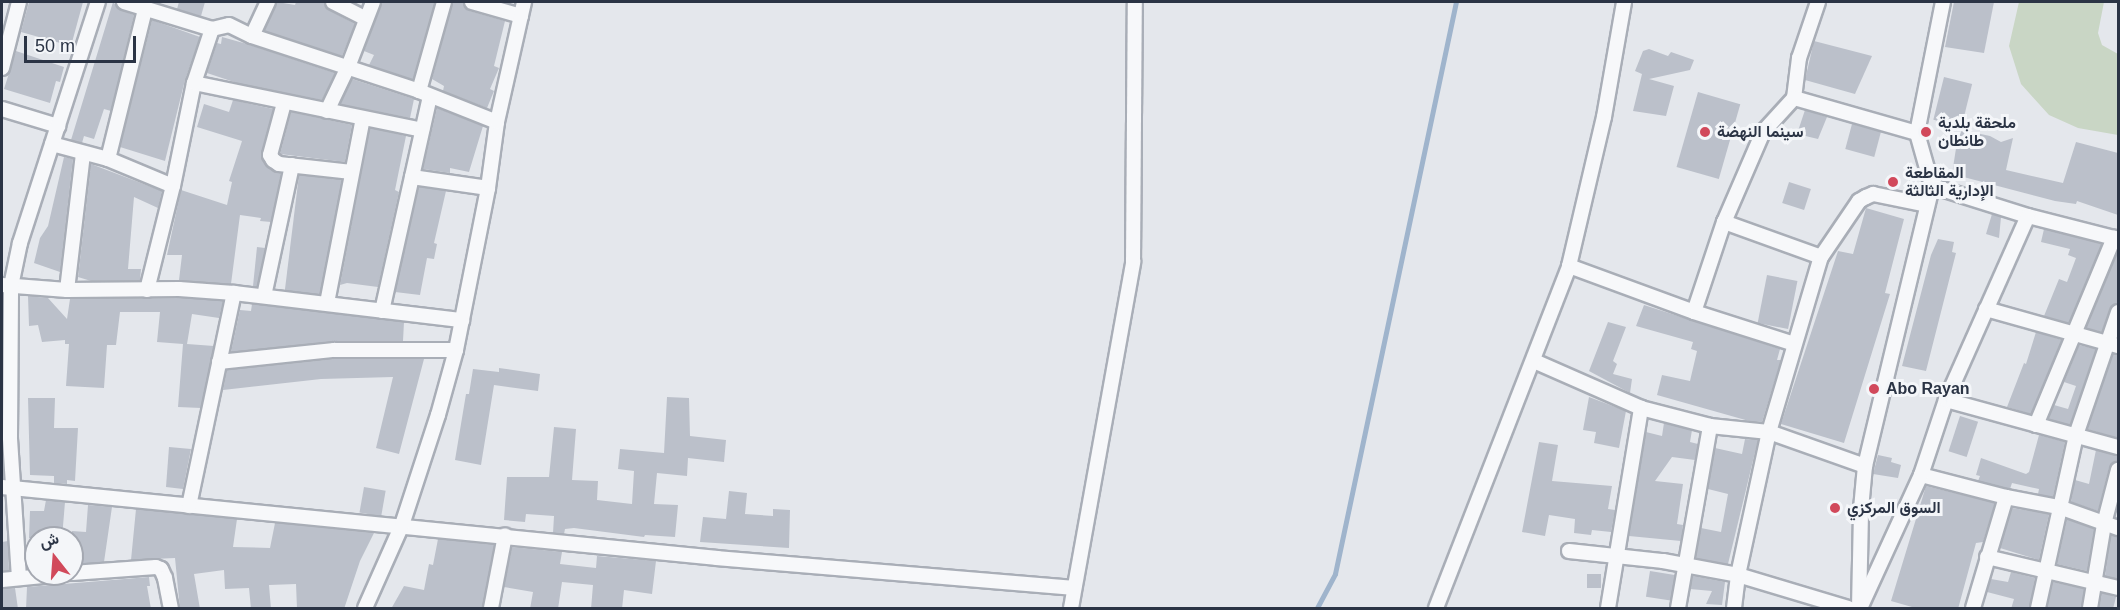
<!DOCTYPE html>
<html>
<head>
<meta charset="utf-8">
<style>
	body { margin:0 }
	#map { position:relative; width:2120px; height:610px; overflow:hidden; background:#e4e7ec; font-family:Arial,Vazirmatn,sans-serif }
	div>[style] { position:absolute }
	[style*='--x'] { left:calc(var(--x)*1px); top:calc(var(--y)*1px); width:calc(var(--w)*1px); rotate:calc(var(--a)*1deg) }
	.green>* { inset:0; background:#c9d6c5 }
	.stream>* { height:4.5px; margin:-2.25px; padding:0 2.25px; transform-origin:2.25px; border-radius:2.25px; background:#9fb4cc }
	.building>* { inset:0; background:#bbc0ca; transform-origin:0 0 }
	.roads { filter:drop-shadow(2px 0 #a9aeb7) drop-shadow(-2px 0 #a9aeb7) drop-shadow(0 2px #a9aeb7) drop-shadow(0 -2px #a9aeb7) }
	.street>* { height:14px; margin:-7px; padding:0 7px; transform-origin:7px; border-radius:7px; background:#f7f8fa }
	.dots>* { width:16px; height:16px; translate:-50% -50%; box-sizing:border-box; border:3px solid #f4f6f9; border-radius:50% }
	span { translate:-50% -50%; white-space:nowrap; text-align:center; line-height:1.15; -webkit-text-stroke:6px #f4f6f9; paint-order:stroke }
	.poi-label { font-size:16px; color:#2b3445; font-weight:700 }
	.left { translate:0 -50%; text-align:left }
	.frame { position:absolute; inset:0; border:3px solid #2b3445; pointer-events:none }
	.north { position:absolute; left:24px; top:526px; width:60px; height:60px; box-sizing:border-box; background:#f4f6f9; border:2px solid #a4a8b1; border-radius:50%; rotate:343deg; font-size:16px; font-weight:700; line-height:24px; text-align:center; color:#2b3445 }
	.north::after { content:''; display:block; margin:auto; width:21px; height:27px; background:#d1495b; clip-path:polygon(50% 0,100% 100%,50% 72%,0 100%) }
	.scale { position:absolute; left:24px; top:36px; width:112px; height:27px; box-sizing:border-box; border:3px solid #2b3445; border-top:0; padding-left:8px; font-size:18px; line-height:21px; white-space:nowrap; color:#2b3445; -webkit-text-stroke:4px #f4f6f9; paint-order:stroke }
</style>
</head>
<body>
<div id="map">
	<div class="green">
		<div style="clip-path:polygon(2019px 2px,2104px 2px,2098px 33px,2102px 45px,2118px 54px,2118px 135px,2078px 128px,2049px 115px,2021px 84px,2009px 46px)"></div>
	</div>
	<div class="stream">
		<div style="--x:1317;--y:608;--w:38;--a:-62"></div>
		<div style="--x:1335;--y:574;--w:585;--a:-78.06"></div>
	</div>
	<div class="building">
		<div style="clip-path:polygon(29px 2px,83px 2px,71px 46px,21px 32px)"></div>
		<div style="clip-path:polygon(113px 2px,121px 10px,134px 15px,111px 111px,104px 109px,94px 139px,84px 136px,82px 143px,71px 140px)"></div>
		<div style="clip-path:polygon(179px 2px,205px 2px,201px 16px,177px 9px)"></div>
		<div style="clip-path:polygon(277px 2px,295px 5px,296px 2px,324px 2px,329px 10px,355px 24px,342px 56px,264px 31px)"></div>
		<div style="clip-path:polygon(382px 2px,435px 2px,413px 80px,369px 65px,374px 55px,364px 51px)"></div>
		<div style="clip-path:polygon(453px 2px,463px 3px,470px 11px,505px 21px,494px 66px,499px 68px,490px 89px,494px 91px,487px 108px,443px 91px,444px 86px,432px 79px)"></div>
		<div style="clip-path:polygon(1954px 2px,1994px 2px,1984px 53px,1945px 47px)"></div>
		<div style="clip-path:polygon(152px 20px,200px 37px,185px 80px,165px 161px,120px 147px)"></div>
		<div style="clip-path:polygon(222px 37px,247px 44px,335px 73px,322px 100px,237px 83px,207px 73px,217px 43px,221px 44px)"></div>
		<div style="clip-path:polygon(1814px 41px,1872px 56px,1855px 94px,1805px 80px)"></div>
		<div style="clip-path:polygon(1649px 49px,1668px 56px,1671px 52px,1694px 60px,1690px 70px,1649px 79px,1674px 86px,1666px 116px,1633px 111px,1642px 74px,1635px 71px,1643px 51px)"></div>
		<div style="clip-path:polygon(16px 51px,64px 67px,60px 82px,56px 81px,50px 103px,4px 89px)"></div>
		<div style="left:1944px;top:77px;width:29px;height:44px;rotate:14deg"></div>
		<div style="clip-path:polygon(352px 79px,414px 99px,410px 118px,340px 104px)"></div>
		<div style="left:1698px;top:92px;width:44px;height:78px;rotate:16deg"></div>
		<div style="clip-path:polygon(233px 100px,273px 109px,261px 156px,268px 167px,281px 173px,271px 222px,260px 221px,261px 218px,240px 215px,231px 284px,179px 280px,182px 255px,167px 255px,181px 190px,227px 205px,232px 182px,229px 181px,242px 141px,197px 127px,204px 104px,229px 112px)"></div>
		<div style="clip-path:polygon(437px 108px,483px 126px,469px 172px,450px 168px,450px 173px,423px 169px)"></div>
		<div style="clip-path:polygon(1805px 110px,1827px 117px,1818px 139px,1797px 134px)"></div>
		<div style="clip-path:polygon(291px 112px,352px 125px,345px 162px,280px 154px)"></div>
		<div style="left:1852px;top:124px;width:30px;height:26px;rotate:15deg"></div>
		<div style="clip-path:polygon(370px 128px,406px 136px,395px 190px,399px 192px,378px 287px,347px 283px,340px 285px)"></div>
		<div style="clip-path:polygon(1962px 130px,1990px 136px,2001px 142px,2013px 138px,2006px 170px,2063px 183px,2076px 142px,2118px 153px,2118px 215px,2077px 201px,2076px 204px,2055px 201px,1952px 174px,1957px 142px)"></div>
		<div style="clip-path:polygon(64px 157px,73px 159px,60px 272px,34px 263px,40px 238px,48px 226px)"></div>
		<div style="clip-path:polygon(91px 164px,162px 191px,158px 208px,134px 197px,128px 269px,141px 269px,140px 280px,91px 281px,78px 277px)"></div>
		<div style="left:299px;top:175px;width:43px;height:116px;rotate:7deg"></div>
		<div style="left:1789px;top:182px;width:23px;height:22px;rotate:18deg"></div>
		<div style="clip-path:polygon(419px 187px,446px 191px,434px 243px,437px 244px,434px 259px,427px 258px,420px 295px,395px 292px)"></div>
		<div style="clip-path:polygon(1866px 208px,1904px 219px,1885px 293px,1890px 294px,1844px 443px,1781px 424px,1838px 251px,1853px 254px)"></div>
		<div style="clip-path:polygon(1992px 214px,2001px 217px,1999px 238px,1986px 234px)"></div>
		<div style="clip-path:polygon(2044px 229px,2102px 244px,2069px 323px,2044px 316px,2059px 279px,2067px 282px,2076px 258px,2068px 255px,2070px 249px,2041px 242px)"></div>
		<div style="clip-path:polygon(1938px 239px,1954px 242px,1952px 252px,1956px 253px,1926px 371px,1902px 366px,1931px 255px)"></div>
		<div style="clip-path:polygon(257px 247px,265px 248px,257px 287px,253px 286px)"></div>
		<div style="clip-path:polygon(2118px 251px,2118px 303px,2110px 309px,2102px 332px,2086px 328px)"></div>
		<div style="left:1767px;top:275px;width:31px;height:49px;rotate:11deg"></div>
		<div style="clip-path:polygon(28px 296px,48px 298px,67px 319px,70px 299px,179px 298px,223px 301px,219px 318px,192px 314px,187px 344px,214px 346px,201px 408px,178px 407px,183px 344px,157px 342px,160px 312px,120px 312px,116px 345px,107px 345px,104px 388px,66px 386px,69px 344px,65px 344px,65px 340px,42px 342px,38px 325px,29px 326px)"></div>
		<div style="clip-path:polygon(252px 304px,404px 322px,403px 341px,333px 341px,231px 352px,240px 310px,251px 311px)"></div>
		<div style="clip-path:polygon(1644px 305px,1780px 349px,1777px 360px,1781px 360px,1762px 422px,1749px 421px,1657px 395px,1662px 375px,1690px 381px,1697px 351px,1691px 349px,1693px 342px,1636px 326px)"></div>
		<div style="clip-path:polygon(1608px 322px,1626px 327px,1613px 361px,1617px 364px,1613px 374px,1632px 379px,1630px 393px,1589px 371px)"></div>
		<div style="clip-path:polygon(2036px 332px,2062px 340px,2031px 414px,2007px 407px,2024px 363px,2026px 364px)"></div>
		<div style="clip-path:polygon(2079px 345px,2096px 349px,2070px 425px,2048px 419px,2054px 405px,2068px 409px,2076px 386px,2064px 382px)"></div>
		<div style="clip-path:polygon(2113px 354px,2118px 355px,2118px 438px,2087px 429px)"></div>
		<div style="clip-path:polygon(334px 359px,424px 359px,399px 454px,376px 448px,393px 377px,321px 379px,223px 390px,227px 370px)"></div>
		<div style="clip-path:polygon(499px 368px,540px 374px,538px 391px,494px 385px,481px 465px,455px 460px,466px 394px,469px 394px,473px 369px,499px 372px)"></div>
		<div style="clip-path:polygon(667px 397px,689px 398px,690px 436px,726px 440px,724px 462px,688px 458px,687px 476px,657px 473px,654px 504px,678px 505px,675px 537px,645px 535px,644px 537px,574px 528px,565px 529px,564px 534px,553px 533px,554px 516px,526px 514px,525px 522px,504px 520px,507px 477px,549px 477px,554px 427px,576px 429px,572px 480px,598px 481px,597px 500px,632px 504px,634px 471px,618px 469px,620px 449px,664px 453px)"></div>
		<div style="clip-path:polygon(1589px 397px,1626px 411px,1619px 448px,1594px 443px,1596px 432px,1583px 430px)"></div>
		<div style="clip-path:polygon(28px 398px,55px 398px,54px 428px,78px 428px,75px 481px,67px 480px,67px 484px,54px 483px,54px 476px,30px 475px)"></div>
		<div style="left:1960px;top:416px;width:19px;height:37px;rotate:18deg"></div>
		<div style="clip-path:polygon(1664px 423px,1692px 430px,1690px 442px,1698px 444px,1695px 460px,1672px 457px,1655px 481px,1683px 484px,1677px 524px,1683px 525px,1681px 541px,1629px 536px,1646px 432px,1662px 436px)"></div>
		<div style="clip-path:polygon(2039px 435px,2065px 442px,2053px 497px,2038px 494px,2039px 489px,2012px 483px,2010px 489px,1978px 481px,1980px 476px,1976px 475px,1981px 458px,2026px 474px,2029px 472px)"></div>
		<div style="clip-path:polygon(1745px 439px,1758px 440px,1728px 564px,1696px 558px,1701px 528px,1721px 532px,1728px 494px,1708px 489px,1715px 448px,1742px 454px)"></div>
		<div style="clip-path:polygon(1539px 442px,1558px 445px,1552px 481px,1612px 486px,1608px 509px,1615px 510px,1611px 532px,1592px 530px,1591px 535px,1574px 533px,1575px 519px,1549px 515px,1545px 536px,1522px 532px)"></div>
		<div style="clip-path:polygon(169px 447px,191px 449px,183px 489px,166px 487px)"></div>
		<div style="clip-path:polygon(2096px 450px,2118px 456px,2118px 461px,2109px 468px,2098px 511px,2071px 502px,2075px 480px,2089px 484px)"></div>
		<div style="clip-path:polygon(1878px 455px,1892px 458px,1891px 462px,1901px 465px,1898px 478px,1873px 474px)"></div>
		<div style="clip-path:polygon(1926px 486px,1995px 503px,1983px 542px,1976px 543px,1958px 609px,1919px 609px,1891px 601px)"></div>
		<div style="left:364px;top:487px;width:22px;height:26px;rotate:10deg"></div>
		<div style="clip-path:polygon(729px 491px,747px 493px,745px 514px,773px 516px,773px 509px,790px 510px,789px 548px,700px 542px,703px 517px,726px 519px)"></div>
		<div style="clip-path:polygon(46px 500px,65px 502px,62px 538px,29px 538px,30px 511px,44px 511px)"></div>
		<div style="clip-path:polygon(88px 505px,112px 507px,104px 562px,72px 564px,72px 531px,86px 532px)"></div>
		<div style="clip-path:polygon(2012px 508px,2049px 514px,2039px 560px,2000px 548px)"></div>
		<div style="clip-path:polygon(136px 509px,237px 519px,233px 547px,270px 548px,275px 523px,374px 533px,360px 561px,344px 609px,297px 609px,296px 584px,269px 585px,271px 609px,251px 609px,249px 588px,225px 589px,224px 570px,194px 574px,200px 609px,180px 609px,175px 558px,131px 560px)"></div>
		<div style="clip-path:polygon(2067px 519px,2094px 529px,2087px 571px,2057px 564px)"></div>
		<div style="clip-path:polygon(2111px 535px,2118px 537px,2118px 579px,2105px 576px)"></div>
		<div style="clip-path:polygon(438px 539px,494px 545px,482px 609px,391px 609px,404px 586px,424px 590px,429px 564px,433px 565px)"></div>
		<div style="clip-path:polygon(8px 541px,9px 570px,2px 571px,2px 542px)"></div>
		<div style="clip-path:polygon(512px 547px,562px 552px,560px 564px,596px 568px,597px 556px,656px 561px,652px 594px,624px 590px,622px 609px,591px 609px,593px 585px,562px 582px,558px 609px,530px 609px,533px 592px,504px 587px)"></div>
		<div style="left:1650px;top:571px;width:25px;height:26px;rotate:9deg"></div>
		<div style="clip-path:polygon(2011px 572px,2035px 578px,2029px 609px,2011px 609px,2014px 599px,1987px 592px,1991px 579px,2008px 582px)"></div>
		<div style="left:1601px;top:574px;width:14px;height:14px;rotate:90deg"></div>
		<div style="clip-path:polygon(1693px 576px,1725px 582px,1722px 605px,1706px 604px,1712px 591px,1690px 589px)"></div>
		<div style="clip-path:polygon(149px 577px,150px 586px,147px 586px,151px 609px,26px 609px,27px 587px)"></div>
		<div style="clip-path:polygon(2053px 582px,2084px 589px,2081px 609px,2047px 609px)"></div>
		<div style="clip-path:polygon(15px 588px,18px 609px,2px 609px,2px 589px)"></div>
		<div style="clip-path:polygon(2102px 593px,2116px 597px,2113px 609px,2099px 609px)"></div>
	</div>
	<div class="roads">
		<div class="street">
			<div style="--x:124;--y:2;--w:92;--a:17.1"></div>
			<div style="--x:212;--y:29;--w:17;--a:-13"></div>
			<div style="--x:229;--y:25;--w:25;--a:26"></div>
			<div style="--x:252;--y:36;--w:176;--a:18.2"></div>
			<div style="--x:419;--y:91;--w:84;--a:21.7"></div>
			<div style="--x:333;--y:2;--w:37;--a:27"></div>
			<div style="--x:472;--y:2;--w:51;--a:15.9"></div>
			<div style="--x:1818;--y:2;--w:59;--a:108.7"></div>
			<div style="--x:1799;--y:58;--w:40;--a:97.1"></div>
			<div style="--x:1794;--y:98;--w:46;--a:132.4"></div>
			<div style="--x:1763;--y:132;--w:98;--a:113.4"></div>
			<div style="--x:1724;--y:222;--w:103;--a:19.8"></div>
			<div style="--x:252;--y:36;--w:38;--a:-65"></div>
			<div style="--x:2;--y:68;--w:68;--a:-75.6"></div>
			<div style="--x:194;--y:83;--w:233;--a:11.6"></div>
			<div style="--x:419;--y:91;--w:92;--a:-74.3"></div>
			<div style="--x:1794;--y:98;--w:128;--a:15.9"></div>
			<div style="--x:284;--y:103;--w:54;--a:105.1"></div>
			<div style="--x:270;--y:155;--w:6;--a:59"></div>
			<div style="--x:273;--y:160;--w:7;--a:34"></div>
			<div style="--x:279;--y:164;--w:73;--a:6.3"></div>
			<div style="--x:2;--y:109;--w:59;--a:16.9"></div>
			<div style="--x:327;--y:111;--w:49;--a:-64.5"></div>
			<div style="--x:348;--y:67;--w:70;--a:-69"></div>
			<div style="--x:52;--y:144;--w:58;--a:15"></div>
			<div style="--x:108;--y:159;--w:70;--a:22.6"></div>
			<div style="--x:108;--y:159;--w:154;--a:-76.1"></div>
			<div style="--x:412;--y:177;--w:77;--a:8.2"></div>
			<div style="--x:1932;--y:186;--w:101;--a:17.4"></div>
			<div style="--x:2028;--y:216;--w:93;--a:14.3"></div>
			<div style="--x:1569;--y:266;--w:133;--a:20.2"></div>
			<div style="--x:1694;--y:312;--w:105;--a:17.7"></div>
			<div style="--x:2;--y:285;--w:65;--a:4.4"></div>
			<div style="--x:67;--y:290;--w:112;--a:-0.5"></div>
			<div style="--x:179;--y:289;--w:55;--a:4.2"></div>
			<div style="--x:234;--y:293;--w:230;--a:6.8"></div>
			<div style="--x:67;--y:290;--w:137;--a:-83.3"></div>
			<div style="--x:147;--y:290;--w:107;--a:-76"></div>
			<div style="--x:173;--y:186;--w:105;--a:-78.5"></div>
			<div style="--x:194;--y:83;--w:57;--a:-71.6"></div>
			<div style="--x:264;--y:296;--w:134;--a:-77.9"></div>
			<div style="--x:327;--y:303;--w:188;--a:-79"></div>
			<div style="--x:1986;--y:309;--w:137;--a:15.7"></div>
			<div style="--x:382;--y:311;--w:220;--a:-77.4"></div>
			<div style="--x:1694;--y:312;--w:95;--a:-71.6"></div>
			<div style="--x:1534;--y:361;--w:117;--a:23.7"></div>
			<div style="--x:1641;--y:408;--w:71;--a:14.6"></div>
			<div style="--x:1710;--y:426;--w:59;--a:5.8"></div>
			<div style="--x:1769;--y:432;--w:102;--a:19.5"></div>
			<div style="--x:219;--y:362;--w:116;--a:-6"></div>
			<div style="--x:334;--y:350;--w:122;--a:0"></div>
			<div style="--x:1946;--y:400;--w:178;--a:15.3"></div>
			<div style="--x:2036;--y:425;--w:203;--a:-67.4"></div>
			<div style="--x:1921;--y:475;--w:88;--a:14.5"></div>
			<div style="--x:2006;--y:497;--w:54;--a:10.7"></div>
			<div style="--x:2059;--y:507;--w:63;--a:19.6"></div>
			<div style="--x:2;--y:487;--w:719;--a:5.67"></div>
			<div style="--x:717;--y:558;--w:358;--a:4.8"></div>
			<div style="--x:189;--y:506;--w:218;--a:-78.1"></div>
			<div style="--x:1569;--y:551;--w:95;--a:6.1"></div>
			<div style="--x:1663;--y:561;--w:76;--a:10.6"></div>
			<div style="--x:1738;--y:575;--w:115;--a:16.7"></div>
			<div style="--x:1987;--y:557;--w:135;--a:13.3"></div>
			<div style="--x:72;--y:573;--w:84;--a:-4.1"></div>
			<div style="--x:156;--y:567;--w:5;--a:22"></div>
			<div style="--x:161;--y:569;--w:10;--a:66"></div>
			<div style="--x:165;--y:578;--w:31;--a:79"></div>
			<div style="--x:19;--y:578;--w:141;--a:-93.7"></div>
			<div style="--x:10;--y:437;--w:151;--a:-89.6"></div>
			<div style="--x:11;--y:286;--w:44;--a:-78.2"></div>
			<div style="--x:20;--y:243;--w:253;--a:-72.1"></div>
			<div style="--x:2;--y:580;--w:62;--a:-5.5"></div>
			<div style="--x:1861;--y:606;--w:144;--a:-65.4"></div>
			<div style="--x:1921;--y:475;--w:79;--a:-71.6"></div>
			<div style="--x:1946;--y:400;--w:201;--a:-66"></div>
			<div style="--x:365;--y:608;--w:91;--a:-66"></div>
			<div style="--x:402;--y:525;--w:116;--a:-71.9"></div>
			<div style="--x:438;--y:415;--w:67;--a:-74.5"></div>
			<div style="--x:456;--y:350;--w:165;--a:-78.8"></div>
			<div style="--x:488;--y:188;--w:67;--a:-82.2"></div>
			<div style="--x:497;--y:122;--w:123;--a:-77.3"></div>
			<div style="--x:491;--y:608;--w:74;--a:-79.1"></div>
			<div style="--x:1071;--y:608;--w:352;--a:-79.8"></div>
			<div style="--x:1133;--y:262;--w:260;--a:-89.6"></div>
			<div style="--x:1436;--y:608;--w:367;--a:-68.7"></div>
			<div style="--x:1569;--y:266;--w:153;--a:-76.8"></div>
			<div style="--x:1604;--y:117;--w:117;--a:-80.1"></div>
			<div style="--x:1608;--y:608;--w:203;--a:-80.6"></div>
			<div style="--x:1678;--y:608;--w:185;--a:-80"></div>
			<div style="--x:1734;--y:608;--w:33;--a:-83"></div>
			<div style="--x:1738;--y:575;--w:146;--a:-77.8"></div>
			<div style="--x:1769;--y:432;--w:183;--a:-73.5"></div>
			<div style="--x:1821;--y:257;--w:68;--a:-55.8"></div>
			<div style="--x:1859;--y:201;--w:8;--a:-30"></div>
			<div style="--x:1866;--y:197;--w:8;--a:-23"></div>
			<div style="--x:1873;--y:194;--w:55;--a:11.5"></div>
			<div style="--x:1859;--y:608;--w:99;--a:-88.8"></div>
			<div style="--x:1861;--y:509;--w:43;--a:-84.7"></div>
			<div style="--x:1865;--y:466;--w:288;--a:-76.5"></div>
			<div style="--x:1932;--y:186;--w:55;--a:-105.8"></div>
			<div style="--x:1917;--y:133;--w:134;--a:-78.8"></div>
			<div style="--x:1973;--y:608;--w:116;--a:-73.4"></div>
			<div style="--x:2038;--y:608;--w:177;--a:-77.6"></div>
			<div style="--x:2076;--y:435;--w:130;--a:-71.1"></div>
			<div style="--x:2090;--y:608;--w:85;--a:-80.5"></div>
			<div style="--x:2104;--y:524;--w:56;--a:-75.5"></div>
		</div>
	</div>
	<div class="dots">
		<div style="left:1705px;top:132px;background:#d1495b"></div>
		<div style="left:1926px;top:132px;background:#d1495b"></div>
		<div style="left:1893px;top:182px;background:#d1495b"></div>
		<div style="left:1874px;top:389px;background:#d1495b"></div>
		<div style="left:1835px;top:508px;background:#d1495b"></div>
	</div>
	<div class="poi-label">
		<span class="left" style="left:1938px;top:132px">ملحقة بلدية<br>طانطان</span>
		<span class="left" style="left:1717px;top:132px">سينما النهضة</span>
		<span class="left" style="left:1905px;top:182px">المقاطعة<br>الإدارية الثالثة</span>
		<span class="left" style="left:1886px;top:389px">Abo Rayan</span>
		<span class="left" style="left:1847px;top:508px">السوق المركزي</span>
	</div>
	<div class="frame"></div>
	<div class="north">ش</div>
	<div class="scale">50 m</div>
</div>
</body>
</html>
